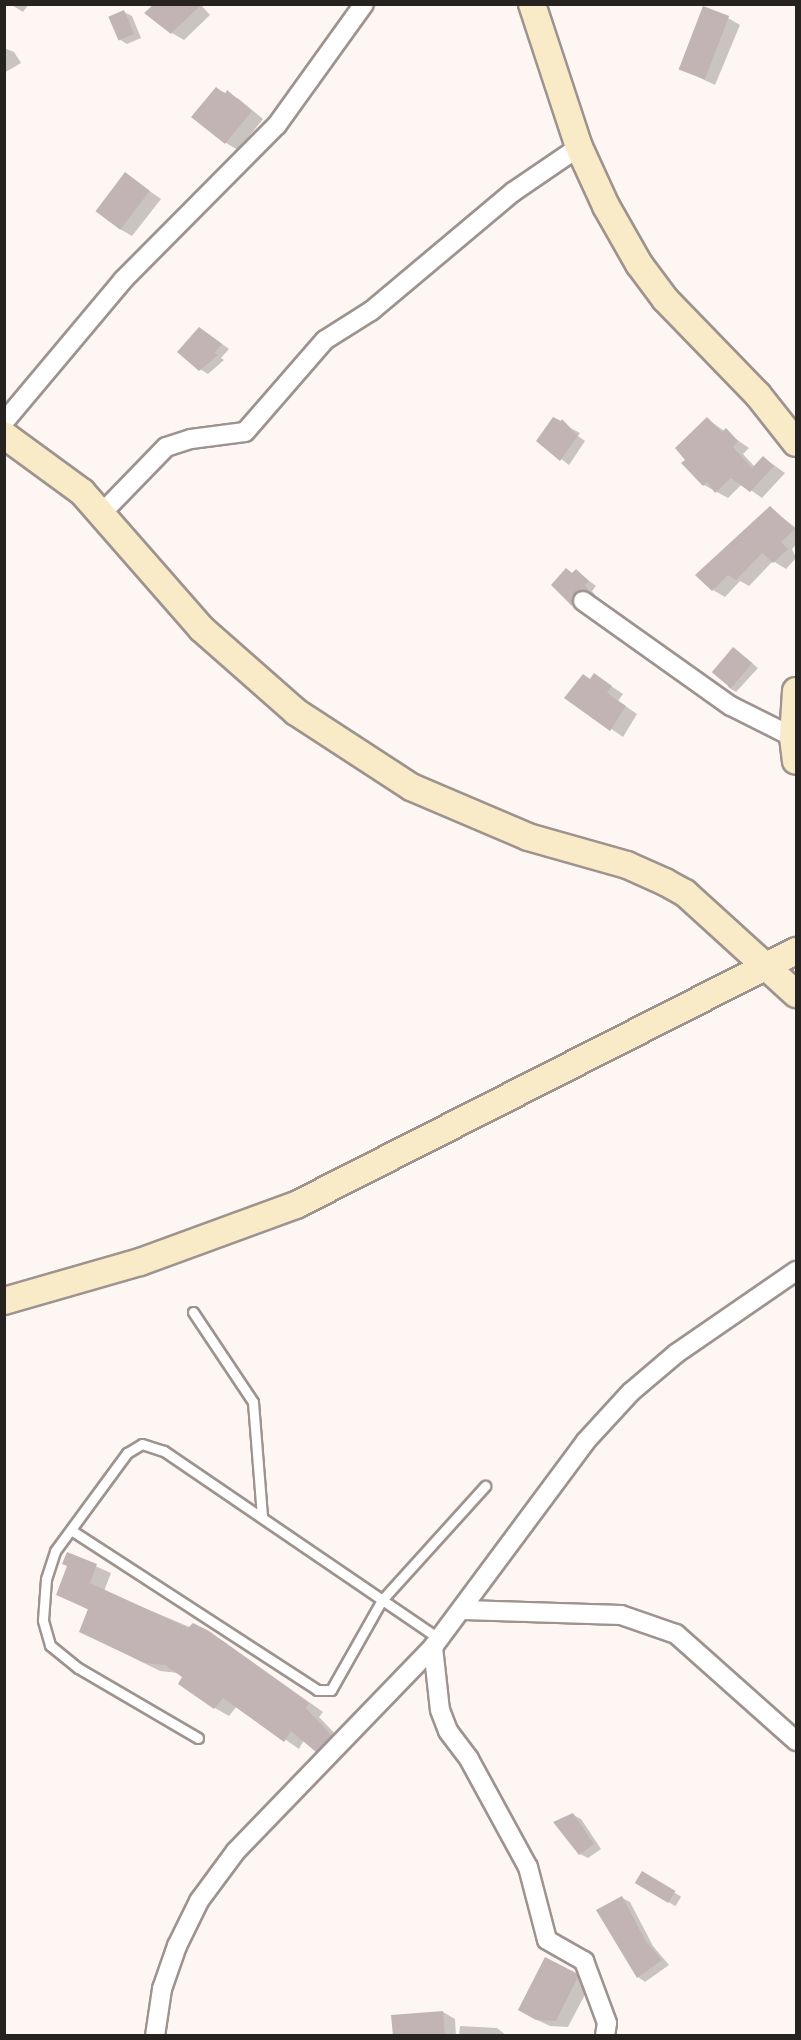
<!DOCTYPE html>
<html>
<head>
<meta charset="utf-8">
<style>
	body { margin:0 }
	#map { position:relative; width:801px; height:2040px; overflow:hidden; background:#fdf6f2; font-family:Helvetica,sans-serif }
	div>[style] { position:absolute }
	[style*='--x'] { left:calc(var(--x)*1px); top:calc(var(--y)*1px); width:calc(var(--w)*1px); rotate:calc(var(--a)*1deg) }
	.shadow>* { inset:0; background:#0003; transform-origin:0 0 }
	.building>* { inset:0; background:#c2b4b5; transform-origin:0 0 }
	.roads { filter:drop-shadow(2px 0 #9e938e) drop-shadow(-2px 0 #9e938e) drop-shadow(0 2px #9e938e) drop-shadow(0 -2px #9e938e) }
	.lane>* { height:9px; margin:-4.5px; padding:0 4.5px; transform-origin:4.5px; border-radius:4.5px; background:#fff }
	.street>* { height:18px; margin:-9px; padding:0 9px; transform-origin:9px; border-radius:9px; background:#fff }
	.secondary>* { height:26px; margin:-13px; padding:0 13px; transform-origin:13px; border-radius:13px; background:#faebc8 }
	span { translate:-50% -50%; white-space:nowrap; text-align:center; line-height:1.15; -webkit-text-stroke:6px #fff; paint-order:stroke }
	.frame { position:absolute; inset:0; border:6px solid #262220; pointer-events:none }
</style>
</head>
<body>
<div id="map">
	<div class="shadow">
		<div style="clip-path:polygon(10px 4px,29px 4px,23px 12px)"></div>
		<div style="clip-path:polygon(200px 4px,210px 15px,184px 40px,172px 33px)"></div>
		<div style="clip-path:polygon(124px 12px,132px 16px,141px 38px,127px 44px,119px 39px)"></div>
		<div style="clip-path:polygon(728px 18px,740px 25px,715px 85px,679px 68px)"></div>
		<div style="clip-path:polygon(4px 48px,14px 52px,21px 63px,4px 73px)"></div>
		<div style="clip-path:polygon(217px 89px,239px 99px,263px 119px,238px 150px,226px 143px)"></div>
		<div style="clip-path:polygon(125px 174px,161px 199px,132px 236px,120px 229px)"></div>
		<div style="clip-path:polygon(207px 333px,229px 349px,221px 358px,224px 360px,208px 374px,200px 369px)"></div>
		<div style="clip-path:polygon(553px 419px,580px 433px,578px 436px,585px 441px,569px 465px,538px 441px)"></div>
		<div style="clip-path:polygon(707px 419px,749px 448px,743px 454px,755px 467px,764px 458px,785px 473px,762px 498px,742px 484px,728px 498px,704px 485px)"></div>
		<div style="clip-path:polygon(770px 508px,796px 528px,796px 545px,792px 549px,796px 558px,786px 569px,773px 561px,749px 586px,740px 581px,725px 597px,713px 590px)"></div>
		<div style="clip-path:polygon(576px 571px,596px 586px,592px 591px,595px 595px,582px 598px,580px 609px,553px 585px)"></div>
		<div style="clip-path:polygon(734px 648px,758px 668px,736px 692px,728px 687px)"></div>
		<div style="clip-path:polygon(595px 675px,623px 694px,618px 701px,637px 714px,623px 737px,567px 698px)"></div>
		<div style="clip-path:polygon(68px 1554px,111px 1573px,104px 1591px,223px 1641px,323px 1712px,319px 1717px,345px 1744px,331px 1759px,304px 1740px,299px 1749px,237px 1706px,229px 1716px,215px 1708px,178px 1673px,160px 1671px,95px 1639px,89px 1610px,58px 1595px,69px 1566px)"></div>
		<div style="clip-path:polygon(573px 1815px,581px 1819px,601px 1849px,588px 1858px,580px 1854px)"></div>
		<div style="left:643px;top:1873px;width:45px;height:11px;rotate:32deg"></div>
		<div style="clip-path:polygon(622px 1898px,630px 1902px,653px 1946px,669px 1965px,645px 1982px,638px 1977px)"></div>
		<div style="clip-path:polygon(576px 1974px,590px 1985px,568px 2027px,550px 2026px,531px 2017px)"></div>
		<div style="clip-path:polygon(443px 2012px,455px 2019px,456px 2036px,395px 2036px)"></div>
		<div style="clip-path:polygon(460px 2026px,497px 2028px,507px 2036px,459px 2036px)"></div>
	</div>
	<div class="building">
		<div style="clip-path:polygon(154px 4px,202px 4px,171px 34px,144px 13px)"></div>
		<div style="left:703px;top:6px;width:28px;height:68px;rotate:21deg"></div>
		<div style="left:124px;top:10px;width:26px;height:17px;rotate:67deg"></div>
		<div style="clip-path:polygon(216px 87px,225px 94px,227px 90px,252px 111px,225px 144px,191px 117px)"></div>
		<div style="left:125px;top:172px;width:31px;height:49px;rotate:37deg"></div>
		<div style="clip-path:polygon(199px 327px,222px 344px,214px 353px,218px 355px,199px 371px,177px 352px)"></div>
		<div style="clip-path:polygon(553px 417px,561px 421px,562px 419px,578px 436px,560px 461px,536px 441px)"></div>
		<div style="clip-path:polygon(707px 417px,722px 432px,726px 428px,738px 441px,733px 447px,752px 468px,763px 456px,774px 466px,750px 492px,731px 478px,715px 493px,707px 482px,703px 486px,681px 463px,685px 460px,675px 448px)"></div>
		<div style="clip-path:polygon(770px 506px,795px 529px,781px 542px,788px 549px,773px 563px,762px 553px,736px 580px,728px 575px,712px 591px,695px 575px)"></div>
		<div style="clip-path:polygon(566px 568px,572px 573px,576px 569px,589px 581px,585px 585px,589px 591px,574px 594px,572px 606px,551px 585px)"></div>
		<div style="left:733px;top:647px;width:25px;height:33px;rotate:40deg"></div>
		<div style="clip-path:polygon(594px 673px,612px 686px,607px 693px,626px 706px,610px 731px,564px 698px,583px 674px,590px 679px)"></div>
		<div style="clip-path:polygon(67px 1552px,97px 1564px,90px 1583px,188px 1628px,193px 1623px,209px 1631px,309px 1703px,306px 1708px,332px 1736px,316px 1752px,291px 1731px,284px 1742px,223px 1698px,214px 1709px,178px 1684px,182px 1677px,165px 1665px,145px 1663px,79px 1632px,88px 1609px,56px 1595px,67px 1566px,62px 1564px)"></div>
		<div style="clip-path:polygon(573px 1813px,594px 1844px,579px 1855px,553px 1822px)"></div>
		<div style="left:642px;top:1871px;width:39px;height:14px;rotate:31deg"></div>
		<div style="clip-path:polygon(622px 1896px,645px 1940px,662px 1960px,637px 1978px,596px 1910px)"></div>
		<div style="clip-path:polygon(545px 1957px,576px 1973px,578px 1977px,556px 2021px,536px 2020px,518px 2010px)"></div>
		<div style="clip-path:polygon(443px 2011px,445px 2036px,393px 2036px,391px 2015px)"></div>
	</div>
	<div class="roads">
		<div class="lane">
			<div style="--x:193;--y:1312;--w:108;--a:56.3"></div>
			<div style="--x:253;--y:1402;--w:115;--a:85.5"></div>
			<div style="--x:71;--y:1530;--w:293;--a:33"></div>
			<div style="--x:317;--y:1690;--w:14;--a:0"></div>
			<div style="--x:331;--y:1690;--w:103;--a:-60.5"></div>
			<div style="--x:382;--y:1600;--w:154;--a:-47.9"></div>
			<div style="--x:198;--y:1738;--w:139;--a:-149.7"></div>
			<div style="--x:78;--y:1668;--w:36;--a:-141"></div>
			<div style="--x:50;--y:1645;--w:26;--a:-106"></div>
			<div style="--x:43;--y:1620;--w:41;--a:-85.8"></div>
			<div style="--x:46;--y:1579;--w:29;--a:-72"></div>
			<div style="--x:55;--y:1551;--w:122;--a:-53.7"></div>
			<div style="--x:127;--y:1453;--w:17;--a:-31"></div>
			<div style="--x:142;--y:1444;--w:23;--a:18"></div>
			<div style="--x:164;--y:1451;--w:334;--a:34.3"></div>
		</div>
		<div class="street">
			<div style="--x:4;--y:422;--w:185;--a:-50"></div>
			<div style="--x:123;--y:280;--w:218;--a:-45.2"></div>
			<div style="--x:277;--y:125;--w:149;--a:-54.3"></div>
			<div style="--x:102;--y:513;--w:92;--a:-45.9"></div>
			<div style="--x:166;--y:447;--w:26;--a:-18"></div>
			<div style="--x:191;--y:439;--w:54;--a:-7.4"></div>
			<div style="--x:245;--y:432;--w:122;--a:-49"></div>
			<div style="--x:325;--y:340;--w:54;--a:-32.2"></div>
			<div style="--x:371;--y:311;--w:185;--a:-40"></div>
			<div style="--x:513;--y:192;--w:80;--a:-34.3"></div>
			<div style="--x:583;--y:601;--w:181;--a:35.4"></div>
			<div style="--x:731;--y:706;--w:69;--a:26.6"></div>
			<div style="--x:464;--y:1610;--w:157;--a:1.8"></div>
			<div style="--x:621;--y:1615;--w:58;--a:19.1"></div>
			<div style="--x:676;--y:1634;--w:161;--a:41.7"></div>
			<div style="--x:433;--y:1647;--w:63;--a:83.7"></div>
			<div style="--x:440;--y:1710;--w:22;--a:69"></div>
			<div style="--x:448;--y:1731;--w:35;--a:53"></div>
			<div style="--x:469;--y:1759;--w:123;--a:61.4"></div>
			<div style="--x:528;--y:1867;--w:75;--a:75.4"></div>
			<div style="--x:547;--y:1940;--w:43;--a:29.6"></div>
			<div style="--x:584;--y:1961;--w:66;--a:69.6"></div>
			<div style="--x:607;--y:2023;--w:13;--a:99"></div>
			<div style="--x:155;--y:2036;--w:48;--a:-81.5"></div>
			<div style="--x:162;--y:1989;--w:46;--a:-70.8"></div>
			<div style="--x:177;--y:1946;--w:50;--a:-63.9"></div>
			<div style="--x:199;--y:1901;--w:62;--a:-53.5"></div>
			<div style="--x:236;--y:1851;--w:284;--a:-46"></div>
			<div style="--x:433;--y:1647;--w:255;--a:-53.4"></div>
			<div style="--x:585;--y:1442;--w:68;--a:-47.4"></div>
			<div style="--x:631;--y:1392;--w:60;--a:-40.3"></div>
			<div style="--x:677;--y:1353;--w:145;--a:-34.6"></div>
		</div>
		<div class="secondary">
			<div style="--x:532;--y:4;--w:151;--a:71.8"></div>
			<div style="--x:579;--y:147;--w:65;--a:65.4"></div>
			<div style="--x:606;--y:206;--w:67;--a:60.4"></div>
			<div style="--x:639;--y:264;--w:44;--a:53.4"></div>
			<div style="--x:665;--y:299;--w:134;--a:45.9"></div>
			<div style="--x:758;--y:395;--w:61;--a:51.6"></div>
			<div style="--x:4;--y:435;--w:97;--a:36.2"></div>
			<div style="--x:82;--y:492;--w:182;--a:48.8"></div>
			<div style="--x:202;--y:629;--w:125;--a:41.4"></div>
			<div style="--x:296;--y:712;--w:137;--a:33.1"></div>
			<div style="--x:411;--y:787;--w:127;--a:23.1"></div>
			<div style="--x:528;--y:837;--w:103;--a:15.8"></div>
			<div style="--x:627;--y:865;--w:42;--a:24.1"></div>
			<div style="--x:665;--y:882;--w:23;--a:29"></div>
			<div style="--x:685;--y:893;--w:150;--a:42.3"></div>
			<div style="--x:796;--y:691;--w:46;--a:93.7"></div>
			<div style="--x:793;--y:737;--w:24;--a:83"></div>
			<div style="--x:4;--y:1301;--w:141;--a:-16"></div>
			<div style="--x:140;--y:1262;--w:166;--a:-20.1"></div>
			<div style="--x:296;--y:1205;--w:561;--a:-26.93"></div>
		</div>
	</div>
	<div class="frame"></div>
</div>
</body>
</html>
